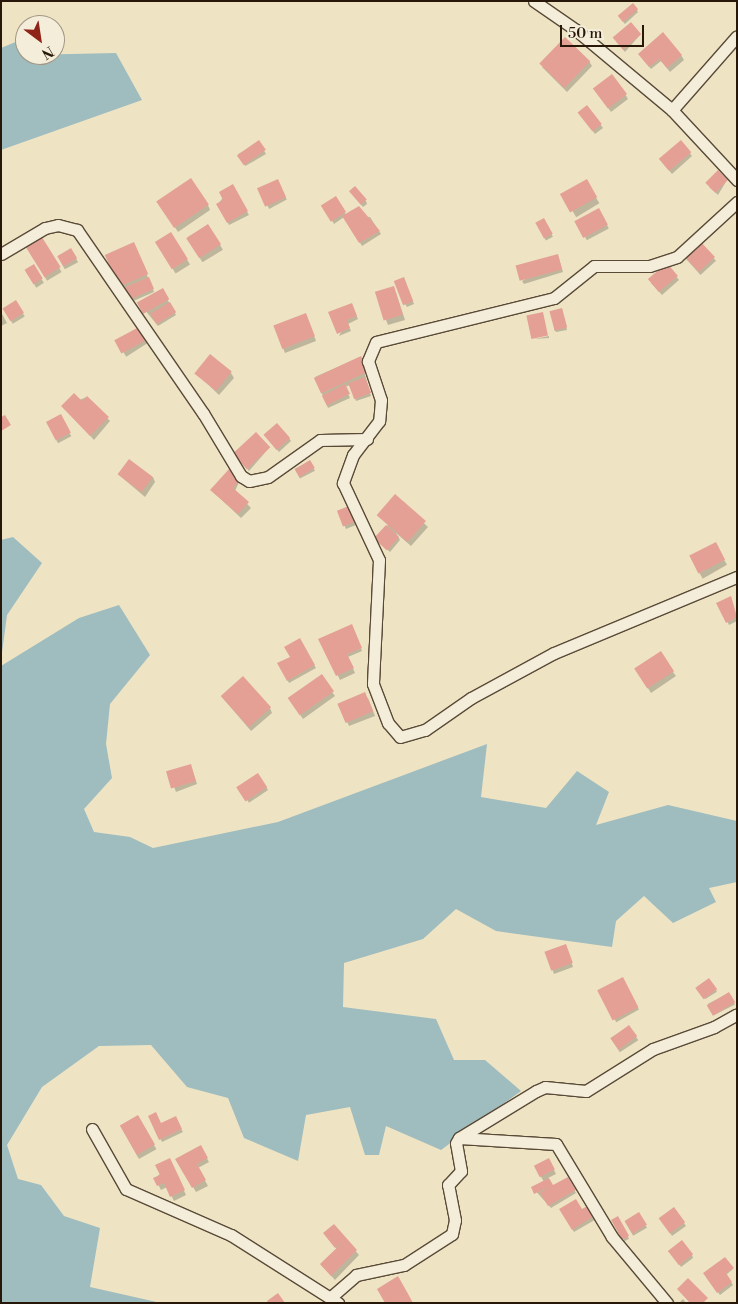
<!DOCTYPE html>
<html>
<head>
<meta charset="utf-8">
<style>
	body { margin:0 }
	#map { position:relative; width:738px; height:1304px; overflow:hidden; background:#eee4c4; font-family:"Libre Bodoni",serif }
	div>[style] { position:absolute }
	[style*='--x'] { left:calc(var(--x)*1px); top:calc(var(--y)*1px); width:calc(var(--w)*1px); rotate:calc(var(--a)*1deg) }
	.water>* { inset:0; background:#9fbcbf }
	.shadow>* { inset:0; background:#0003; transform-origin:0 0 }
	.building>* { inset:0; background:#e5a096; transform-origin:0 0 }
	.roads { filter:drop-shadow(1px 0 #594a37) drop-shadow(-1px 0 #594a37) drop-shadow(0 1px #594a37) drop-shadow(0 -1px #594a37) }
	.minor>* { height:11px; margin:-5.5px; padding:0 5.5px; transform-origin:5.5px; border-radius:5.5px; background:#f4edd9 }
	span { translate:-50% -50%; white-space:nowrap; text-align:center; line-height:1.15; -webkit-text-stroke:4px #f4edd9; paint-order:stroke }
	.frame { position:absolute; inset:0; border:2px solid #271708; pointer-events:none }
	.north { position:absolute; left:15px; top:15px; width:50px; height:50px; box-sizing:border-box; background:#f4edd9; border:1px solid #a29785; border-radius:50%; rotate:149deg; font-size:14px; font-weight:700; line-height:20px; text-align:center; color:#271708 }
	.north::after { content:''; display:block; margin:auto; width:18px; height:22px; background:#8f2418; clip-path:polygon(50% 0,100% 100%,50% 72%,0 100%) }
	.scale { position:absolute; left:560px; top:25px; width:84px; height:22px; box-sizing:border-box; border:2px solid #271708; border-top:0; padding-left:6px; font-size:15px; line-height:18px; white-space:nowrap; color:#271708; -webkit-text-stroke:4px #f4edd9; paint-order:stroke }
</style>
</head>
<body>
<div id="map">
	<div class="water">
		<div style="clip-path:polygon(25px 38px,25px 55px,116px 53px,142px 100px,1px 150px,1px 48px)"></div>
		<div style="clip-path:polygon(13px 537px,42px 563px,7px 615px,1px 660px,1px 540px)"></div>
		<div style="clip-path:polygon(119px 605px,150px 655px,110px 704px,106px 744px,112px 778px,84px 809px,94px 832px,130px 837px,153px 848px,278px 822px,487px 744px,481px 797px,546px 808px,577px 771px,609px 792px,596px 825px,668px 805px,737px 821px,737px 882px,709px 888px,716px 902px,673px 923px,644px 896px,616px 921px,612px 947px,496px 931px,456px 909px,423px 939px,344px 963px,343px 1007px,436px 1019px,454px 1060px,485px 1060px,521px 1091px,441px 1150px,386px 1126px,379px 1155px,365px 1155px,350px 1107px,306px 1115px,298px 1161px,244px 1138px,228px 1098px,187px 1087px,151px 1045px,99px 1046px,42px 1087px,7px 1145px,18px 1179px,41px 1185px,64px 1216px,100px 1228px,90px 1287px,161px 1303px,1px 1303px,1px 666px,79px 618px)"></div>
	</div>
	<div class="shadow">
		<div style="clip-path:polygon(636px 9px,638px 12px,625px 24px,621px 19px)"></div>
		<div style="clip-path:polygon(640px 35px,625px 52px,616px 41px)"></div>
		<div style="clip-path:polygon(681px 55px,684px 60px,670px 72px,661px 61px,651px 69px,641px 57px)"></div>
		<div style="clip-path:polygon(589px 61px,592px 66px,567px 92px,542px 67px)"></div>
		<div style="clip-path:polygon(597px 93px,625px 94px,628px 99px,611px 112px)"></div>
		<div style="clip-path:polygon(587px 107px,603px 128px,595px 134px,581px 116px)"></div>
		<div style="left:259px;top:142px;width:14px;height:24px;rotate:60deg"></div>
		<div style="clip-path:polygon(681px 142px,692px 156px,672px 174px,662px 162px)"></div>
		<div style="clip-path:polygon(727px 180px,718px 195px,709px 187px)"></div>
		<div style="left:277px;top:181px;width:21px;height:20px;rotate:62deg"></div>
		<div style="left:586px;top:181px;width:26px;height:27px;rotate:59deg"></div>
		<div style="clip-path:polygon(232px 186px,249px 215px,229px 225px,218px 204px)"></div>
		<div style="clip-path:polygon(352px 194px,366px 201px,367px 204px,363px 207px)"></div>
		<div style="clip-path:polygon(336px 198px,346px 215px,370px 217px,381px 234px,362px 246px,344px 217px,334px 224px,323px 206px)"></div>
		<div style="clip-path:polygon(208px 205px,210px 210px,178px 232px,161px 206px)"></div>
		<div style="left:599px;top:210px;width:21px;height:25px;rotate:62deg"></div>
		<div style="left:544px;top:220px;width:19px;height:8px;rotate:62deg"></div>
		<div style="left:208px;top:225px;width:29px;height:24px;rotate:59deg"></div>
		<div style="left:171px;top:234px;width:36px;height:17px;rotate:58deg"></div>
		<div style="left:40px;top:236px;width:42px;height:17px;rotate:59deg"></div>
		<div style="left:700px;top:243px;width:24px;height:21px;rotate:48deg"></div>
		<div style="left:71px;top:249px;width:15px;height:15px;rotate:62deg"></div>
		<div style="clip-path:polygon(136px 249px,154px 292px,131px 302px,121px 287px)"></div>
		<div style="clip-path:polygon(559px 259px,563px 272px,524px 284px,522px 281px)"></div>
		<div style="clip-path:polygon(667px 265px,679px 280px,662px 295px,651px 283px)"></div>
		<div style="left:33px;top:266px;width:20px;height:9px;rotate:57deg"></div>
		<div style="clip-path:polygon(405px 282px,414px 304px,407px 307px,405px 304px)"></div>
		<div style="clip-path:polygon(162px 290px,176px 315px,158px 326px,140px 304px)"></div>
		<div style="clip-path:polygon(396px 293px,405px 320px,388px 325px,386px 320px)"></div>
		<div style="left:16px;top:302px;width:17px;height:14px;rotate:59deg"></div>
		<div style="clip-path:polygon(353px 307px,358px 319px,348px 324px,351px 331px,339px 336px)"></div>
		<div style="clip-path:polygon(562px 309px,567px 330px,556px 332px,554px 329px)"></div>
		<div style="clip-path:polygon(1px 312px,7px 323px,1px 326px)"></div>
		<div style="clip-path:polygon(308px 320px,316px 341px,285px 353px,274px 326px)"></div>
		<div style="left:138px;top:329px;width:17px;height:25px;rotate:57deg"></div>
		<div style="clip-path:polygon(549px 336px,549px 338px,534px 339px)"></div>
		<div style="clip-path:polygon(360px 357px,371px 396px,356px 401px,350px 385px,345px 387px,350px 398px,328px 408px,315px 377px)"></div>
		<div style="clip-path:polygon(196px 373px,231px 373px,234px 378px,219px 395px)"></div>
		<div style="clip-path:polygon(87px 397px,110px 421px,94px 440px,63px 406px)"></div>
		<div style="left:60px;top:415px;width:24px;height:15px;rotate:62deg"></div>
		<div style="clip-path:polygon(267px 438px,289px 438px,291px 441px,279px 452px)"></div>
		<div style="clip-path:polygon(269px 448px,249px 471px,236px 457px)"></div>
		<div style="left:310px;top:461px;width:11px;height:17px;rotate:63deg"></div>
		<div style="clip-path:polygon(119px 475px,153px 477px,155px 482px,145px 497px)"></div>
		<div style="clip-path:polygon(240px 480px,235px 491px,251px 508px,241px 518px,211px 490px)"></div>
		<div style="clip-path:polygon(395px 496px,428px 527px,411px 546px,396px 533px,400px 540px,390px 552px,376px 538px,388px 525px,378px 515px)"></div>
		<div style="clip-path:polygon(350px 510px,356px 525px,346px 529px,338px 511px)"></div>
		<div style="left:715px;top:544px;width:24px;height:28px;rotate:60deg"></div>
		<div style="clip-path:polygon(731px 597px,737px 621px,729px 625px,718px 604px)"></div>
		<div style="clip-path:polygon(353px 628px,362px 651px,348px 657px,355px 673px,340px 680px,320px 639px)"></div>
		<div style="clip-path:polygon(299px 640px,316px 668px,289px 683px,279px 664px,292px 657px)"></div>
		<div style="clip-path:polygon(673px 672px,676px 676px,651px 693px,639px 674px)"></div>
		<div style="clip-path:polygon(332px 692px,335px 696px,303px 719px,292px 703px)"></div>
		<div style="clip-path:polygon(221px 696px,270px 708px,272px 713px,251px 731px)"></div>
		<div style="clip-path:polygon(368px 698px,375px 716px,349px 726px,339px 704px)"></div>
		<div style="clip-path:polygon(192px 769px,197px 784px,176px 792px,169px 774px)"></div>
		<div style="left:258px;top:775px;width:18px;height:23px;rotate:56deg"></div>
		<div style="clip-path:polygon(567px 949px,573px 967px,554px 974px,546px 953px)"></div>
		<div style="left:622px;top:979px;width:35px;height:26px;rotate:61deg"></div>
		<div style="left:709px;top:979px;width:15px;height:14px;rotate:58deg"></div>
		<div style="left:729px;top:993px;width:13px;height:24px;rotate:63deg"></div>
		<div style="left:629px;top:1026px;width:17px;height:22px;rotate:57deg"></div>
		<div style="left:138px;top:1116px;width:38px;height:20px;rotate:61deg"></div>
		<div style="clip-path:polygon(149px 1117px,160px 1124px,175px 1118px,183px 1132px,162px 1142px)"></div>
		<div style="clip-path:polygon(200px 1146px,209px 1162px,198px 1168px,208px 1186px,196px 1192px,177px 1159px)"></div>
		<div style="clip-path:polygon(549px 1160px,556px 1174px,548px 1178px,553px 1187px,567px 1178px,576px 1193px,551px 1208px,532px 1187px,544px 1182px,535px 1166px)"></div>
		<div style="clip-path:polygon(172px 1164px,186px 1195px,174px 1201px,167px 1187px,161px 1190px,155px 1178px)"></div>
		<div style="clip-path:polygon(674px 1208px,686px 1226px,672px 1236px,662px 1221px)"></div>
		<div style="clip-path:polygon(560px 1209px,582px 1211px,598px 1218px,574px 1232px)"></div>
		<div style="left:639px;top:1214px;width:16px;height:16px;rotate:60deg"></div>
		<div style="left:617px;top:1218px;width:24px;height:5px;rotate:60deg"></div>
		<div style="clip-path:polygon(334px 1225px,359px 1255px,335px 1280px,321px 1265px,337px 1249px,326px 1236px)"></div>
		<div style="clip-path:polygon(671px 1253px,692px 1255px,693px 1258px,681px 1267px)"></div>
		<div style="clip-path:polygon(725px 1258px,733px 1269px,726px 1275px,733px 1285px,720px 1295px,706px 1277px)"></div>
		<div style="clip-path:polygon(683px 1299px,686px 1303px,679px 1303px)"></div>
	</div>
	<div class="building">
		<div style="left:633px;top:3px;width:8px;height:20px;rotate:50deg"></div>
		<div style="left:631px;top:22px;width:16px;height:24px;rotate:50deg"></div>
		<div style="clip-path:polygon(663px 32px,682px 55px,667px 68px,659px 59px,649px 67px,638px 54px)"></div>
		<div style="left:565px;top:37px;width:35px;height:37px;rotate:44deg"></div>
		<div style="left:612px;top:74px;width:25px;height:24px;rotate:53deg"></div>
		<div style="left:587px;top:105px;width:24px;height:12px;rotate:52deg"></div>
		<div style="left:259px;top:140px;width:12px;height:27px;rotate:55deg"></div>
		<div style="left:681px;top:140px;width:16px;height:29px;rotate:50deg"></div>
		<div style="left:718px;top:170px;width:14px;height:18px;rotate:45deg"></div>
		<div style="left:191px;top:178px;width:32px;height:42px;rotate:56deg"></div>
		<div style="left:278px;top:179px;width:20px;height:23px;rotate:66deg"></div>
		<div style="left:587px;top:179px;width:21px;height:31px;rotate:61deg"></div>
		<div style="clip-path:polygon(233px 184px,248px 211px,227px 223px,216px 204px,223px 200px,219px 192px)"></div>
		<div style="left:355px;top:186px;width:18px;height:8px;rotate:49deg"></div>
		<div style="left:336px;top:196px;width:19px;height:18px;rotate:58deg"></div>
		<div style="clip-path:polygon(359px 206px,380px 231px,359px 243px,342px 216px)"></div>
		<div style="left:599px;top:208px;width:19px;height:28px;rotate:62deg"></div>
		<div style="left:544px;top:218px;width:18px;height:10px;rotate:61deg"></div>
		<div style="left:208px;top:224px;width:24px;height:26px;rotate:57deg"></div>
		<div style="left:171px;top:232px;width:32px;height:19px;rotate:58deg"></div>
		<div style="left:40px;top:234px;width:39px;height:19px;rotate:58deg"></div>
		<div style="left:700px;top:241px;width:22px;height:22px;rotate:47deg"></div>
		<div style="left:134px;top:242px;width:35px;height:32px;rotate:66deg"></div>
		<div style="left:71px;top:248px;width:12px;height:16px;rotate:59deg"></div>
		<div style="left:558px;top:254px;width:16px;height:44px;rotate:75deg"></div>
		<div style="left:667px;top:263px;width:17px;height:25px;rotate:50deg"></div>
		<div style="left:34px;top:264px;width:17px;height:11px;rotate:59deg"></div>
		<div style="left:149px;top:277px;width:13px;height:28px;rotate:67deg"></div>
		<div style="left:404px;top:277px;width:26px;height:11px;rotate:69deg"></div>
		<div style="left:394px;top:286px;width:30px;height:20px;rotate:73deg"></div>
		<div style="left:163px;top:288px;width:13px;height:30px;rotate:61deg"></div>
		<div style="left:16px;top:300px;width:15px;height:16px;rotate:58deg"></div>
		<div style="left:170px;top:302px;width:12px;height:23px;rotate:59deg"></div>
		<div style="clip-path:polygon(352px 303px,357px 316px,347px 320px,350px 328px,337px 334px,328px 312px)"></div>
		<div style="left:562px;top:308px;width:20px;height:13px;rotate:75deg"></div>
		<div style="left:543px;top:312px;width:24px;height:17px;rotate:78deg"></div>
		<div style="left:306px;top:313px;width:25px;height:35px;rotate:69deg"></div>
		<div style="left:139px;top:327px;width:15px;height:28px;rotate:62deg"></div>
		<div style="left:210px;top:354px;width:28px;height:25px;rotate:39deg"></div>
		<div style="left:361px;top:356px;width:17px;height:52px;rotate:65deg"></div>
		<div style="left:365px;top:377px;width:17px;height:18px;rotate:69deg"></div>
		<div style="left:345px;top:384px;width:11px;height:26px;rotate:63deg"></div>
		<div style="clip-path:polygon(74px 393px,82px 401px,87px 396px,109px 417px,90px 436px,61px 406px)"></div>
		<div style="left:61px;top:414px;width:21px;height:17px;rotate:62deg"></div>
		<div style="clip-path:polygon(5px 415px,11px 425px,1px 431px,1px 417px)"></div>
		<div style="left:277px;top:423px;width:20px;height:18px;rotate:49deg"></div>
		<div style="left:256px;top:432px;width:21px;height:32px;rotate:47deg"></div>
		<div style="left:129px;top:459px;width:30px;height:19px;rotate:37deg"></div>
		<div style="left:310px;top:460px;width:9px;height:18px;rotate:58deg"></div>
		<div style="clip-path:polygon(229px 469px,241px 479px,233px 488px,249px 502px,238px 514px,210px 490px)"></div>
		<div style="left:395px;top:494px;width:41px;height:28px;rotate:41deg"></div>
		<div style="left:349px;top:506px;width:17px;height:13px;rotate:69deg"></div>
		<div style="left:386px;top:525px;width:18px;height:18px;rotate:43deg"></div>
		<div style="left:716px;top:542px;width:20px;height:30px;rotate:63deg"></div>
		<div style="clip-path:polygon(731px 596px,737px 617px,726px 623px,716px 603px)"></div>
		<div style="clip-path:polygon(352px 624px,362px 648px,347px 654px,354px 668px,336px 676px,318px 639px)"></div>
		<div style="clip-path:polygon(300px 638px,315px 665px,287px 681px,277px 663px,290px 657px,284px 647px)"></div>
		<div style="left:661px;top:651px;width:24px;height:32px;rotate:57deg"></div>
		<div style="left:322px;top:674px;width:21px;height:42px;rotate:55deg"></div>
		<div style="left:243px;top:676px;width:42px;height:30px;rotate:48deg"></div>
		<div style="left:365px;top:692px;width:21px;height:30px;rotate:67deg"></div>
		<div style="left:191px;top:764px;width:18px;height:26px;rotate:74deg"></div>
		<div style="left:258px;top:773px;width:17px;height:26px;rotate:57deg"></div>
		<div style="left:566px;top:944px;width:20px;height:23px;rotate:70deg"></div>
		<div style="left:623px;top:977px;width:34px;height:29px;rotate:63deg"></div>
		<div style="left:709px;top:978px;width:14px;height:17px;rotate:54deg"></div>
		<div style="left:729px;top:992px;width:12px;height:26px;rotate:59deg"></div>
		<div style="left:629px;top:1025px;width:14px;height:23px;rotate:54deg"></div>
		<div style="clip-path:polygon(156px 1112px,161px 1123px,176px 1116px,182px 1129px,159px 1140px,148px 1116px)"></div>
		<div style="left:138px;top:1115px;width:34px;height:21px;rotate:60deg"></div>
		<div style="clip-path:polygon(201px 1145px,208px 1158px,197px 1164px,206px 1180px,192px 1188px,175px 1159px)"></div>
		<div style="clip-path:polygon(170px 1158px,185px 1190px,170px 1197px,164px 1183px,157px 1186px,153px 1178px,160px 1175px,155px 1165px)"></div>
		<div style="left:549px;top:1158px;width:13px;height:17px;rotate:63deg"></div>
		<div style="clip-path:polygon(568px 1177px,576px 1190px,548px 1206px,540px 1193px,551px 1186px,534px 1194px,531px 1187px,549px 1178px,553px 1185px)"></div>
		<div style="clip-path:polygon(576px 1199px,582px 1209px,591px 1204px,597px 1214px,572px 1230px,559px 1209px)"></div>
		<div style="left:674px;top:1207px;width:19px;height:19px;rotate:54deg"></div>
		<div style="left:639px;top:1212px;width:15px;height:17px;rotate:58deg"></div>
		<div style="left:618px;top:1216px;width:23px;height:8px;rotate:61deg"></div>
		<div style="clip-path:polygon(334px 1224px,357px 1250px,331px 1276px,320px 1264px,345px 1240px,335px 1248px,323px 1233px)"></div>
		<div style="left:682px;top:1240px;width:18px;height:18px;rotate:52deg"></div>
		<div style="clip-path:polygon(725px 1257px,734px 1268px,726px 1273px,732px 1282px,717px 1293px,703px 1273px)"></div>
		<div style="clip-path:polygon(398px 1276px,407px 1292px,413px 1303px,385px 1303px,377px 1289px)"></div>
		<div style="clip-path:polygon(688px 1278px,708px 1298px,703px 1303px,690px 1303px,677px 1289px)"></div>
		<div style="clip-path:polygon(278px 1293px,285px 1303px,268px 1303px,267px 1301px)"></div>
	</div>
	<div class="roads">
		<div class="minor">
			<div style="--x:534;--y:1;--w:51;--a:34.6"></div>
			<div style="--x:576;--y:30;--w:125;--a:39.8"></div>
			<div style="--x:672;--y:110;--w:96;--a:47.1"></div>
			<div style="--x:672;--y:110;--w:98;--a:-48.7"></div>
			<div style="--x:737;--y:202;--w:81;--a:137.5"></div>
			<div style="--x:677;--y:257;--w:29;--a:162"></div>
			<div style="--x:649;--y:266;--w:55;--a:180"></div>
			<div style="--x:594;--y:266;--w:51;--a:141.3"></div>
			<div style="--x:554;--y:298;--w:183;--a:166.1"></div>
			<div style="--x:376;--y:342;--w:21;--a:113"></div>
			<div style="--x:368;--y:361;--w:41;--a:71.6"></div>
			<div style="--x:381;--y:400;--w:21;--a:95"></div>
			<div style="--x:379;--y:421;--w:43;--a:127.4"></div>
			<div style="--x:353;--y:455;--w:30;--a:110"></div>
			<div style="--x:343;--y:483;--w:85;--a:64.9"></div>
			<div style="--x:379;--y:560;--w:124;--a:92.8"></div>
			<div style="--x:373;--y:684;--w:42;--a:69"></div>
			<div style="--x:388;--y:723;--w:18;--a:49"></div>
			<div style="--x:400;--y:737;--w:26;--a:-16"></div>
			<div style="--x:425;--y:730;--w:56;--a:-34.8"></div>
			<div style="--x:471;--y:698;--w:94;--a:-28.5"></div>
			<div style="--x:554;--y:653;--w:198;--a:-22.6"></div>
			<div style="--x:1;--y:254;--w:51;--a:-30.6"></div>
			<div style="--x:45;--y:228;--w:13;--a:-13"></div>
			<div style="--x:58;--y:225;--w:20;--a:15"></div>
			<div style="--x:77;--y:230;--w:222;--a:55.5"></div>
			<div style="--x:203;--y:413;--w:74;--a:58.9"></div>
			<div style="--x:241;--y:476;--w:9;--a:32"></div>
			<div style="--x:249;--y:481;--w:19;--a:-12"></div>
			<div style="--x:268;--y:477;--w:64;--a:-35.4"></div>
			<div style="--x:320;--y:440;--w:47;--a:-1.2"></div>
			<div style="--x:92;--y:1129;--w:69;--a:60.5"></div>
			<div style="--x:126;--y:1189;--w:115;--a:23.7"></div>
			<div style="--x:231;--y:1235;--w:127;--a:32.4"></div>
			<div style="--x:459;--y:1138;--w:97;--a:3.5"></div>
			<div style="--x:556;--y:1144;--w:109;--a:58.9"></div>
			<div style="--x:612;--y:1237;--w:86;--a:50.2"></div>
			<div style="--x:331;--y:1297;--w:33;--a:-41"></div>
			<div style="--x:356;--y:1275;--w:49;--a:-11.8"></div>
			<div style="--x:404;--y:1265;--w:57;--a:-32.9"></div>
			<div style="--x:452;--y:1234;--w:14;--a:-78"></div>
			<div style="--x:455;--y:1220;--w:36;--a:-101"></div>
			<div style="--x:448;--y:1185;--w:19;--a:-47"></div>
			<div style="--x:461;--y:1171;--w:28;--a:-100"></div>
			<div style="--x:456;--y:1143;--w:6;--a:-59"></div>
			<div style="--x:459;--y:1138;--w:90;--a:-31.4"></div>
			<div style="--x:536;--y:1091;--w:10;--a:-24"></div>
			<div style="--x:545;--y:1087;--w:41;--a:5.6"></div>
			<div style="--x:586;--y:1091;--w:79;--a:-32.1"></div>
			<div style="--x:653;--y:1049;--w:65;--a:-19.8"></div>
			<div style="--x:714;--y:1027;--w:26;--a:-29"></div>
		</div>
	</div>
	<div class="frame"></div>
	<div class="north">N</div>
	<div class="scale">50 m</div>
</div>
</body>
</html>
